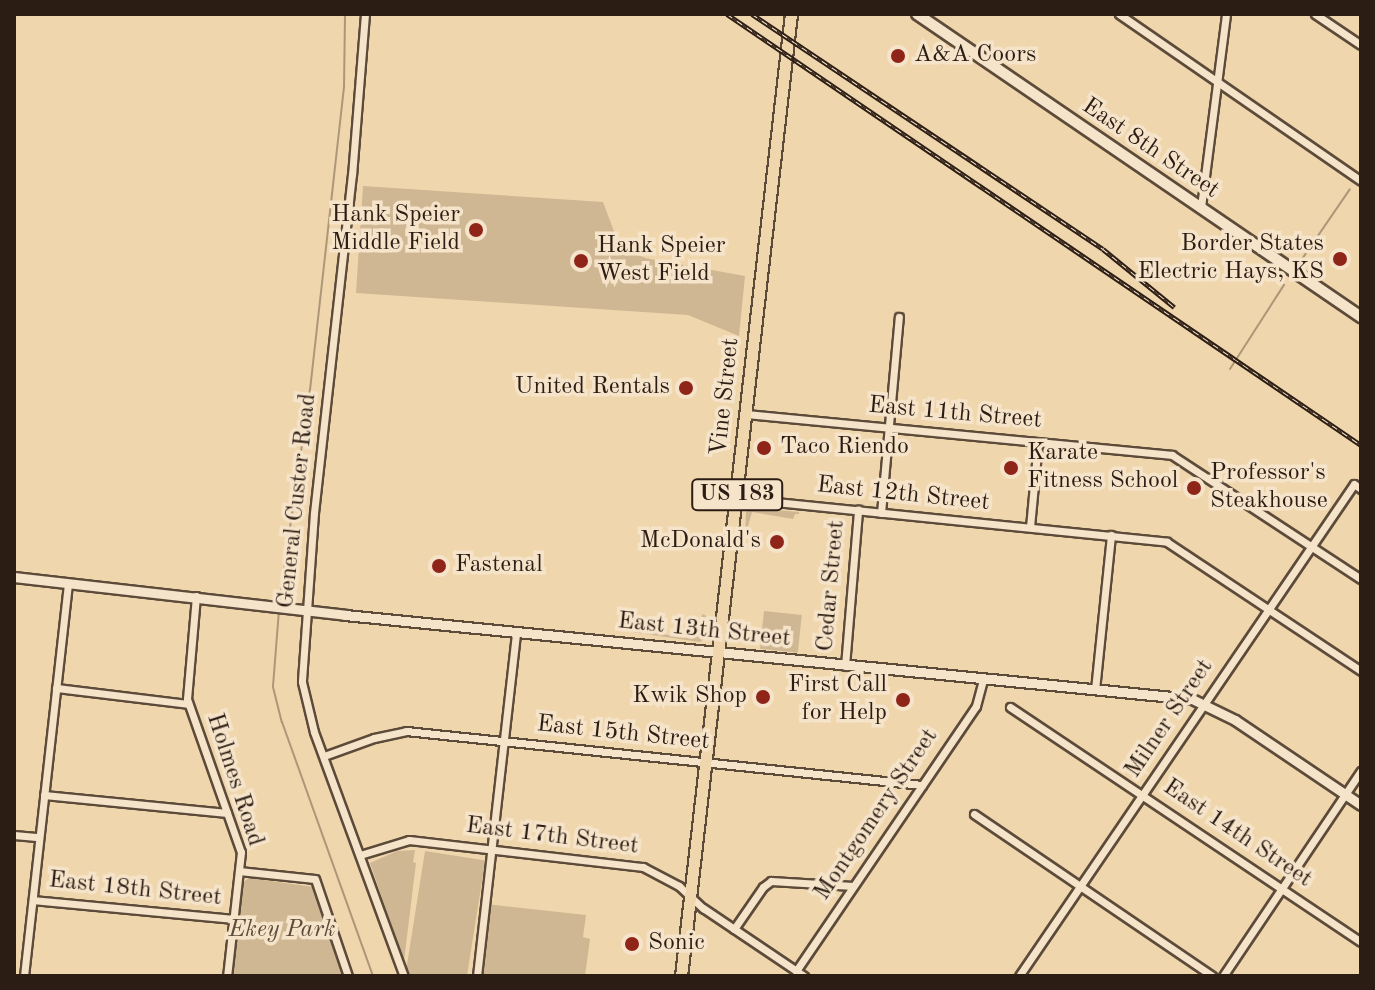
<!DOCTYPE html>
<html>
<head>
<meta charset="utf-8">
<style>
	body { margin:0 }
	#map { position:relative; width:1375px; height:990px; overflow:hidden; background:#f0d6ad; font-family:"Old Standard TT",serif }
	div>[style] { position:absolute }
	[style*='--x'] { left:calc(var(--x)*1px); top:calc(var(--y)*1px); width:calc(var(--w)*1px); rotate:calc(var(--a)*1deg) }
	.green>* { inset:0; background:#cfb793; transform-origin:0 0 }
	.stream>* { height:2px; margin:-1px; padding:0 1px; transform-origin:1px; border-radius:1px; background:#ad9779 }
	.roads { filter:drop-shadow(2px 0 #5d4b3a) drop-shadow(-2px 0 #5d4b3a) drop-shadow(0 2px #5d4b3a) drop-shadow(0 -2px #5d4b3a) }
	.minor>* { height:7px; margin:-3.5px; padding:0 3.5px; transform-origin:3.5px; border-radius:3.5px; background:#f5e4ca }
	.tertiary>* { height:9px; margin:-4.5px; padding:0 4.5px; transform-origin:4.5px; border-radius:4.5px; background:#f5e4ca }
	.secondary>* { height:10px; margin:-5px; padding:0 5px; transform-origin:5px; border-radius:5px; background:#f5e4ca }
	.primary>* { height:11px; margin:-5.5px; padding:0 5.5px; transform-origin:5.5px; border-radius:5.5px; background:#f0d6ad }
	.rail>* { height:5px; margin-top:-2.5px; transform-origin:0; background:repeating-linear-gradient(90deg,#f5e4ca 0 6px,#2c1d14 0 12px); box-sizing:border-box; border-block:2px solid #2c1d14 }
	.dots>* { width:22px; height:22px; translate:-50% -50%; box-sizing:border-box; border:4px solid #f5e4ca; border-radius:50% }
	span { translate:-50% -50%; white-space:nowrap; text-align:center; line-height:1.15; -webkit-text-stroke:7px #f5e4ca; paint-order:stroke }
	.shield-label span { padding:2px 6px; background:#f5e4ca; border:2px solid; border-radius:6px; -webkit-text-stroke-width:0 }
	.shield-label { font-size:22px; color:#2c1d14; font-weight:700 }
	.poi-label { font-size:24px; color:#2c1d14 }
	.left { translate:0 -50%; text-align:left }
	.right { translate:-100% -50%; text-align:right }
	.street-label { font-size:24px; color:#2c1d14 }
	.park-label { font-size:24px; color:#5d4b3a; font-style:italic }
	.frame { position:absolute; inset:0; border:16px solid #2c1d14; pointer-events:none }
</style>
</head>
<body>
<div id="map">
	<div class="green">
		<div style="clip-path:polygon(363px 186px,603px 202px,618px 242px,645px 258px,745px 276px,739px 336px,688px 315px,356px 293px)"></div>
		<div style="clip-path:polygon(753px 508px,799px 512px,799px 514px,795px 514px,793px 519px,752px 512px,745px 537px,746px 512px)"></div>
		<div style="left:764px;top:611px;width:38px;height:38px;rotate:6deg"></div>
		<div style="clip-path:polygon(702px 614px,707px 616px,705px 638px,700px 642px,631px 632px,631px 629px,693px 639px,700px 633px)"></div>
		<div style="clip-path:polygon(415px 850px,413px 862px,416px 863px,404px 961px,370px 863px,397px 851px)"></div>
		<div style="left:425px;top:851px;width:61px;height:126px;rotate:9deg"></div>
		<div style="clip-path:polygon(249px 878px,314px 887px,345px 976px,232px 976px,242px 883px)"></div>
		<div style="clip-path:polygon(486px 904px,586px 915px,583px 937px,590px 939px,585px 976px,477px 976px)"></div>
	</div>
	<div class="stream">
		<div style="--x:1300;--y:262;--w:88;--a:-55.6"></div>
		<div style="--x:1230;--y:369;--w:100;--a:-57.3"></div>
		<div style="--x:279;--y:604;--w:216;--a:-81.8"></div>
		<div style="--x:310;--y:390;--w:305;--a:-83.6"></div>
		<div style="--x:344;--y:87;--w:73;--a:-89.2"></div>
		<div style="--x:279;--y:610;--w:77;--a:94.5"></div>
		<div style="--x:273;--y:687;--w:36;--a:76"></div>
		<div style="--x:282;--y:722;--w:270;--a:70.3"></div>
	</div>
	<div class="roads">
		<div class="minor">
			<div style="--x:365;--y:14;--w:161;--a:94.6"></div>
			<div style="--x:352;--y:174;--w:341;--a:96.4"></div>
			<div style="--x:314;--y:513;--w:169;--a:94.1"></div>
			<div style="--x:302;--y:682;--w:51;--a:76.5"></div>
			<div style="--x:314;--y:732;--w:260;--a:69.8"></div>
			<div style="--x:1119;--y:14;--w:294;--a:34.6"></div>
			<div style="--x:1315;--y:14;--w:55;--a:34"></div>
			<div style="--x:1201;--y:207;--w:195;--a:-82.6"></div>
			<div style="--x:747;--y:414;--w:427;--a:5.5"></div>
			<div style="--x:1172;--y:455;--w:226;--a:33.3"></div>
			<div style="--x:737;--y:498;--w:432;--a:5.8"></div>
			<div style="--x:1167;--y:542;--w:233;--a:33.6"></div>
			<div style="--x:881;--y:513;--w:197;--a:-84.8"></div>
			<div style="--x:1030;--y:527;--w:85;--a:-84.6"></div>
			<div style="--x:196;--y:596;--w:103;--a:95"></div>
			<div style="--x:187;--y:699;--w:162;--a:70.6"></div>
			<div style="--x:241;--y:852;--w:125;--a:96.4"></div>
			<div style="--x:845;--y:666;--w:157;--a:-85.2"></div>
			<div style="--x:56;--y:688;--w:133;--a:6.9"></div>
			<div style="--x:1095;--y:690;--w:156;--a:-84.1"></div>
			<div style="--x:1010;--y:707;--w:422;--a:33.8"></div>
			<div style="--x:324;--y:756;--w:53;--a:-19.8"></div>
			<div style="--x:374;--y:738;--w:33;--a:-12"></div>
			<div style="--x:406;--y:731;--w:519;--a:5.97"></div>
			<div style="--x:44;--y:795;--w:184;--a:5.6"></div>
			<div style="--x:974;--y:814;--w:288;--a:34.2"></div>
			<div style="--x:14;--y:835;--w:25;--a:5"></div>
			<div style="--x:360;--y:855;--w:51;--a:-17"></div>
			<div style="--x:409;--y:840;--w:236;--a:6.6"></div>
			<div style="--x:643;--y:867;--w:41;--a:27.8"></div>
			<div style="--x:679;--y:886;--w:33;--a:43"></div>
			<div style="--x:703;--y:908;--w:122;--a:34"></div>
			<div style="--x:239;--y:871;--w:76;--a:6"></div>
			<div style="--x:315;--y:879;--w:102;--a:71.2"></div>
			<div style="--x:33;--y:900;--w:201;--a:5.4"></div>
			<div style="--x:734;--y:929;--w:51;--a:-55.4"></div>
			<div style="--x:763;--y:887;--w:10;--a:-37"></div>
			<div style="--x:771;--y:881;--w:82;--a:3.5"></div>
			<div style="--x:796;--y:971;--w:320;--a:-55.8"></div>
			<div style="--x:976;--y:706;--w:27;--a:-75"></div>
			<div style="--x:24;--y:976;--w:395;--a:-83.6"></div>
			<div style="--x:477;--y:976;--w:346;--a:-83.5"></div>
			<div style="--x:1019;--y:976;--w:595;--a:-55.75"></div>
			<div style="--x:1354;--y:484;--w:9;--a:36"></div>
			<div style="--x:1223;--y:976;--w:247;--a:-56.1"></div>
		</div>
		<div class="tertiary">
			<div style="--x:14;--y:577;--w:333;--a:6.5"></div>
			<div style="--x:345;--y:615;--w:851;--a:5.66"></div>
			<div style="--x:1192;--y:699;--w:48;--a:26"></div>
			<div style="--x:1235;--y:720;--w:152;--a:34"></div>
		</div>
		<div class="secondary">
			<div style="--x:917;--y:14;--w:538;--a:34.31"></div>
		</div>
		<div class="primary">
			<div style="--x:681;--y:976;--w:968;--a:-83.48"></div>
		</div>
	</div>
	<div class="rail">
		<div style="--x:727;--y:14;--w:767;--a:34.21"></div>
		<div style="--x:752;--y:14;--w:422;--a:33.8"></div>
		<div style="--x:1103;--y:249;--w:92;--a:39.2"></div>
	</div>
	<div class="dots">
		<div style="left:898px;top:56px;background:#8f2418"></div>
		<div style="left:476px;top:230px;background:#8f2418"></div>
		<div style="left:1340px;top:259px;background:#8f2418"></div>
		<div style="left:581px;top:261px;background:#8f2418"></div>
		<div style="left:686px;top:388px;background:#8f2418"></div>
		<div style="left:764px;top:448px;background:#8f2418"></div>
		<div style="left:1011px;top:468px;background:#8f2418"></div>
		<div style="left:1194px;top:488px;background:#8f2418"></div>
		<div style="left:777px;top:542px;background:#8f2418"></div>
		<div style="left:439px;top:566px;background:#8f2418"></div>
		<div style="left:763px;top:697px;background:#8f2418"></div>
		<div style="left:903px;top:700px;background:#8f2418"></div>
		<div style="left:632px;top:944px;background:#8f2418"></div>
	</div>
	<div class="shield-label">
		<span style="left:737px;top:495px">US 183</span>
	</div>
	<div class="poi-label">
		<span class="left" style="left:914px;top:56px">A&amp;A Coors</span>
		<span class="right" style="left:460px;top:230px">Hank Speier<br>Middle Field</span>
		<span class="right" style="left:1324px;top:259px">Border States<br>Electric Hays, KS</span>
		<span class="left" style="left:597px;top:261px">Hank Speier<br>West Field</span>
		<span class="right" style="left:670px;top:388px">United Rentals</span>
		<span class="left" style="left:780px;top:448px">Taco Riendo</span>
		<span class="left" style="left:1027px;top:468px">Karate<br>Fitness School</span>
		<span class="left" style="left:1210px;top:488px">Professor's<br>Steakhouse</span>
		<span class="right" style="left:761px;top:542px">McDonald's</span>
		<span class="left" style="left:455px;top:566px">Fastenal</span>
		<span class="right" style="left:887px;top:700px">First Call<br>for Help</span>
		<span class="right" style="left:747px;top:697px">Kwik Shop</span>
		<span class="left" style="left:648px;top:944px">Sonic</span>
	</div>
	<div class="street-label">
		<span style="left:1150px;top:149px;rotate:34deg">East 8th Street</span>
		<span style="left:726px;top:397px;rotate:-84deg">Vine Street</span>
		<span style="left:955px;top:414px;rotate:5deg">East 11th Street</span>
		<span style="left:903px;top:495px;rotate:6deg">East 12th Street</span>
		<span style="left:298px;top:501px;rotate:-84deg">General Custer Road</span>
		<span style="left:832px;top:586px;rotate:-85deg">Cedar Street</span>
		<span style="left:704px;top:631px;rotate:6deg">East 13th Street</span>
		<span style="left:1170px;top:719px;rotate:-56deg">Milner Street</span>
		<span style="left:623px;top:734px;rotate:6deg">East 15th Street</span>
		<span style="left:234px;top:780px;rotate:72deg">Holmes Road</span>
		<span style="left:877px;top:815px;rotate:-56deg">Montgomery Street</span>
		<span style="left:1237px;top:834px;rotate:34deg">East 14th Street</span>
		<span style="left:552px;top:837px;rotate:7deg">East 17th Street</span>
		<span style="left:135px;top:890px;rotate:6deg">East 18th Street</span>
	</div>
	<div class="park-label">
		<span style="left:282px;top:931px">Ekey Park</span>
	</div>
	<div class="frame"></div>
</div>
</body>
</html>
